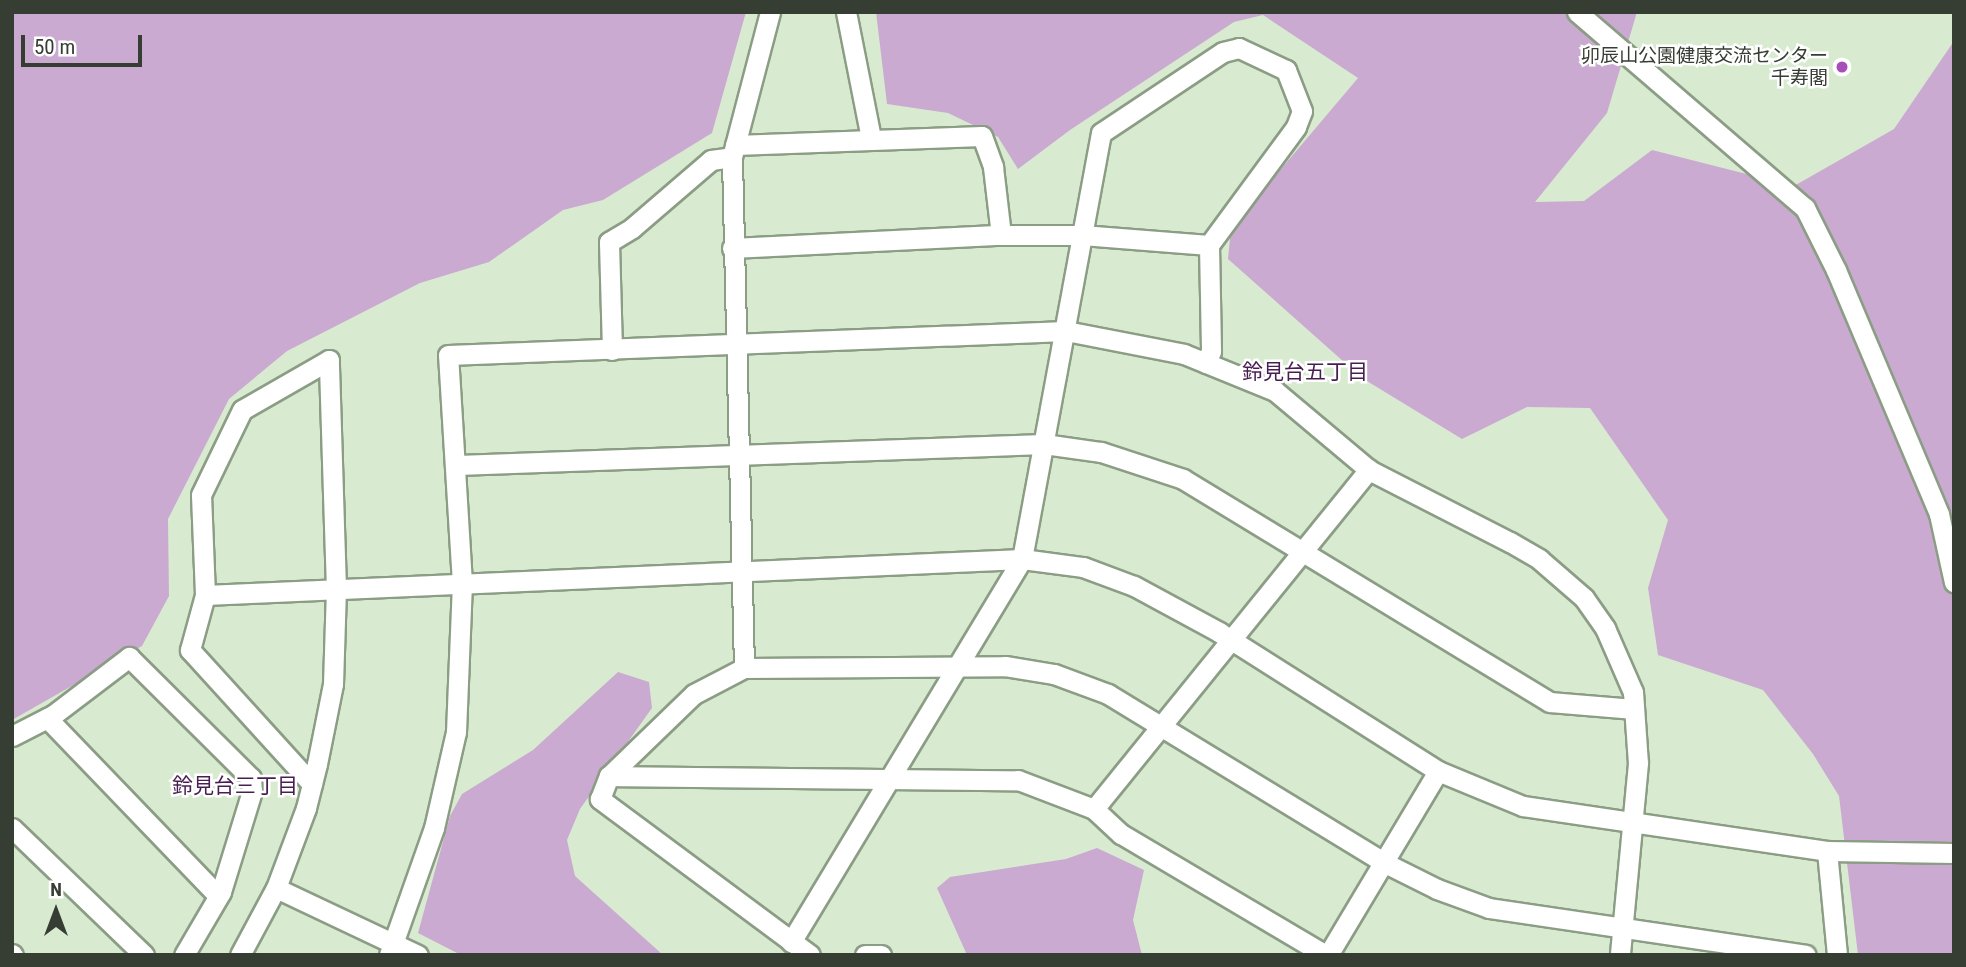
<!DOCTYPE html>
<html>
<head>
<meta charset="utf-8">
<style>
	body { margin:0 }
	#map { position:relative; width:1966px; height:967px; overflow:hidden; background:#d8ebd0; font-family:"Roboto Condensed","Noto Sans JP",sans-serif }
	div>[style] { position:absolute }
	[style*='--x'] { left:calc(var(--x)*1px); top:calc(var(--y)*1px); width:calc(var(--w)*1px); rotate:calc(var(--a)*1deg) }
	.green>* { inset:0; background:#caaad1 }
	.roads { filter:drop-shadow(2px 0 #8b9d84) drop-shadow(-2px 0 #8b9d84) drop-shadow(0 2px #8b9d84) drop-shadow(0 -2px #8b9d84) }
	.minor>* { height:19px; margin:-9.5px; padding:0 9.5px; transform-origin:9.5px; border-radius:9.5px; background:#fff }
	.dots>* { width:19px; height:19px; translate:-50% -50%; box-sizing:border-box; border:4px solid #fff; border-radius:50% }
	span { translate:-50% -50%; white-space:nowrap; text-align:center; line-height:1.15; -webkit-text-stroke:5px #fff; paint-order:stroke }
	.poi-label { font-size:19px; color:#363d33 }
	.right { translate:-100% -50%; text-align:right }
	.neighbourhood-label { font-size:21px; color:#481d51 }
	.frame { position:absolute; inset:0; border:14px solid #363d33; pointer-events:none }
	.north { position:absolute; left:21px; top:876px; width:70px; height:70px; -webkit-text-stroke:5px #fff; paint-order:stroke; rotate:0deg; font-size:19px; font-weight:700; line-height:28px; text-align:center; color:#363d33 }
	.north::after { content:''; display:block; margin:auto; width:24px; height:32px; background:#363d33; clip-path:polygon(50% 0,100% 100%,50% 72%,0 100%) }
	.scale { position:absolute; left:21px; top:35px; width:121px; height:32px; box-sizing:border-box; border:4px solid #363d33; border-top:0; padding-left:9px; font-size:21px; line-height:24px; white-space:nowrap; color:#363d33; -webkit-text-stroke:5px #fff; paint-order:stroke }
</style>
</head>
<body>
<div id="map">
	<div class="green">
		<div style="clip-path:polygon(12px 12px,746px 12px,712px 133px,603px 200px,563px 210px,489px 262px,420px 283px,287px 351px,229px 399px,168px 519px,169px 596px,142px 646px,12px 720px)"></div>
		<div style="clip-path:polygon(876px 12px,1637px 12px,1607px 113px,1535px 202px,1584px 201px,1652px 150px,1794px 186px,1894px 129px,1954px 41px,1954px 955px,1858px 955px,1839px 796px,1813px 754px,1763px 690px,1658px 655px,1648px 588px,1668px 520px,1590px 408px,1527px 407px,1462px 439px,1362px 378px,1228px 259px,1231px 228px,1358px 78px,1263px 15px,1234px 22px,1070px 130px,1018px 169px,998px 137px,948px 113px,887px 104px)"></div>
		<div style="clip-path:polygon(618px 672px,649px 682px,652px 708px,580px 809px,567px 840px,575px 876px,663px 955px,461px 955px,418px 933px,450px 816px,462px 794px,533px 750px)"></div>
		<div style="clip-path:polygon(1097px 848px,1144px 870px,1133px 920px,1142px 955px,967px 955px,937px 888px,950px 877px,1066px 859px)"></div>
	</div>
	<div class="roads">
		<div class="minor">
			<div style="--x:846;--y:12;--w:128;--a:78.8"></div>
			<div style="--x:1577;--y:12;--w:301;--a:40.7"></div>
			<div style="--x:1805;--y:208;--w:69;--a:63.4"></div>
			<div style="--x:1836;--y:270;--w:265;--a:67.1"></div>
			<div style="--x:1939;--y:514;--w:70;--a:77.6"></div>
			<div style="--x:735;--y:145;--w:247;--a:-2.1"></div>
			<div style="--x:982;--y:136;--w:33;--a:70"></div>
			<div style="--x:993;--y:167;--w:68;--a:83.3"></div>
			<div style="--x:732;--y:248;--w:269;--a:-2.8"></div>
			<div style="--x:1001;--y:235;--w:81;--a:0"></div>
			<div style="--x:1082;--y:235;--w:127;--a:4.5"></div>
			<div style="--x:612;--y:350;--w:108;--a:-91.6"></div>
			<div style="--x:609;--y:242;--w:27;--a:-31"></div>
			<div style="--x:632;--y:228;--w:104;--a:-40.7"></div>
			<div style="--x:711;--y:160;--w:21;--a:-8"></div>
			<div style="--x:457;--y:465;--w:587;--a:-2.05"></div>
			<div style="--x:1044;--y:444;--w:58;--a:8"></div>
			<div style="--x:1101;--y:452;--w:86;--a:18.2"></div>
			<div style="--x:1183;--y:479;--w:429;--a:31.3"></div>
			<div style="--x:1550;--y:702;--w:84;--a:4.8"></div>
			<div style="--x:205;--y:595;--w:818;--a:-2.52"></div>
			<div style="--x:1022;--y:559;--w:62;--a:7.5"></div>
			<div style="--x:1083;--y:567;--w:54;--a:20.4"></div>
			<div style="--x:1134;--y:586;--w:97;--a:28.4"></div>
			<div style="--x:1219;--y:632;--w:259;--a:32.4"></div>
			<div style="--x:1438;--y:771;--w:92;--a:22.4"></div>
			<div style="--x:1523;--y:806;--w:307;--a:8.4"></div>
			<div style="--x:1827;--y:851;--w:127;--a:0.9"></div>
			<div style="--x:744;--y:668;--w:511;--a:-91.35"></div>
			<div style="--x:732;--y:157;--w:150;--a:-75.3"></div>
			<div style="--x:47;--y:718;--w:247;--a:46.1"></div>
			<div style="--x:12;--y:736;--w:46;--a:-27.1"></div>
			<div style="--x:53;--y:715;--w:96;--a:-37.3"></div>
			<div style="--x:129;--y:657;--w:172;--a:44.8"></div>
			<div style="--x:251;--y:778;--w:13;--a:86"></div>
			<div style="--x:252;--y:791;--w:106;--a:107.1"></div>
			<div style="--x:221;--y:892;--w:73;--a:120.4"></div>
			<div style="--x:609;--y:776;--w:409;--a:0.6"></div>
			<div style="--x:1018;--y:780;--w:81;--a:20.9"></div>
			<div style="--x:1094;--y:809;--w:37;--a:43"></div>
			<div style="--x:1121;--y:834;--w:238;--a:30.6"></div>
			<div style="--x:1094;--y:809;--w:437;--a:-51"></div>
			<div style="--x:12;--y:828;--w:183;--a:43.9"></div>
			<div style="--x:1827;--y:851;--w:104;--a:84.5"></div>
			<div style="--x:276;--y:888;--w:157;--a:25.3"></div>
			<div style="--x:791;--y:942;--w:447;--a:-58.9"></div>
			<div style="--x:1022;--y:559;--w:433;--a:-79.5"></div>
			<div style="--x:1101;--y:133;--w:146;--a:-33.6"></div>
			<div style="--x:1223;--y:52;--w:16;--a:-14"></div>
			<div style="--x:1239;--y:48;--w:52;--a:25.1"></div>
			<div style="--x:1286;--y:70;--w:44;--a:68.7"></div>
			<div style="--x:1302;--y:111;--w:17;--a:111"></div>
			<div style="--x:1296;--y:127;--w:147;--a:126.4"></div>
			<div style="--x:1209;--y:245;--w:106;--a:88.9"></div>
			<div style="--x:1211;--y:351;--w:13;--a:113"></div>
			<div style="--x:12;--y:954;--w:1;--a:45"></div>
			<div style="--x:240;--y:955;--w:76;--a:-61.8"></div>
			<div style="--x:276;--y:888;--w:85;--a:-69.4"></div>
			<div style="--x:306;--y:808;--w:45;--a:-76"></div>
			<div style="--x:317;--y:764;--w:82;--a:-78.7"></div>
			<div style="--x:333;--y:684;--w:95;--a:-88.2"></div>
			<div style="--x:336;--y:589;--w:229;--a:-91.8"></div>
			<div style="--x:329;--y:360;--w:100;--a:150.1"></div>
			<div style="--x:242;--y:410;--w:94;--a:115.8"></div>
			<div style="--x:201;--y:495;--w:100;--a:87.7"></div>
			<div style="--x:205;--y:595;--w:57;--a:105.3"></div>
			<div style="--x:190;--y:650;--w:181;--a:47.7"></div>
			<div style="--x:389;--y:955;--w:135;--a:-70.5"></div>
			<div style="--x:434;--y:828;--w:98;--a:-77.1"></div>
			<div style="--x:456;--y:732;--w:149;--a:-87.7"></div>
			<div style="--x:462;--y:583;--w:228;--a:-93.5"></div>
			<div style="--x:448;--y:355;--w:618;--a:-2.22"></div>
			<div style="--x:1066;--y:331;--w:120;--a:11"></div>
			<div style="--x:1184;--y:354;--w:98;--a:22.1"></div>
			<div style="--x:1275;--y:391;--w:123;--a:40"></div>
			<div style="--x:1369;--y:470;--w:158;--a:27.1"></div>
			<div style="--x:1510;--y:542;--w:34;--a:30"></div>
			<div style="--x:1539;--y:559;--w:60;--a:40.9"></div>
			<div style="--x:1584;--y:598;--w:37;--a:55"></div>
			<div style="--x:1605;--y:628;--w:70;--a:66.4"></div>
			<div style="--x:1633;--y:692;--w:71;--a:86"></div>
			<div style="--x:1638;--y:763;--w:193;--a:95.4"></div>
			<div style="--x:810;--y:955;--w:262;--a:-143.4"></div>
			<div style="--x:600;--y:799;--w:25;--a:-69"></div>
			<div style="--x:609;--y:776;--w:118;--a:-44"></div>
			<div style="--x:694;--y:694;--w:56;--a:-27.5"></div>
			<div style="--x:744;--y:668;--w:261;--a:-0.4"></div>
			<div style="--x:1005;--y:666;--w:50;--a:9.3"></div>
			<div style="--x:1054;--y:674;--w:58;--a:20.3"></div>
			<div style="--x:1108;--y:694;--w:322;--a:31.4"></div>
			<div style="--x:1383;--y:862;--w:60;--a:26.6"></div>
			<div style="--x:1437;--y:889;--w:55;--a:20.1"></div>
			<div style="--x:1489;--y:908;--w:320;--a:8.4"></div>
			<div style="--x:865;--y:955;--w:16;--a:0"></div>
			<div style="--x:1328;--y:955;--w:214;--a:-59.1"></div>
		</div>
	</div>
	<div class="dots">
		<div style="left:1842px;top:67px;background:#a84eba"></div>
	</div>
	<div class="poi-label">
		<span class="right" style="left:1828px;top:67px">卯辰山公園健康交流センター<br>千寿閣</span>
	</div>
	<div class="neighbourhood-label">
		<span style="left:1305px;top:372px">鈴見台五丁目</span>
		<span style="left:235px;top:786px">鈴見台三丁目</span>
	</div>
	<div class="frame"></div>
	<div class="north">N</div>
	<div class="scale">50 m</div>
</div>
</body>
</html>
